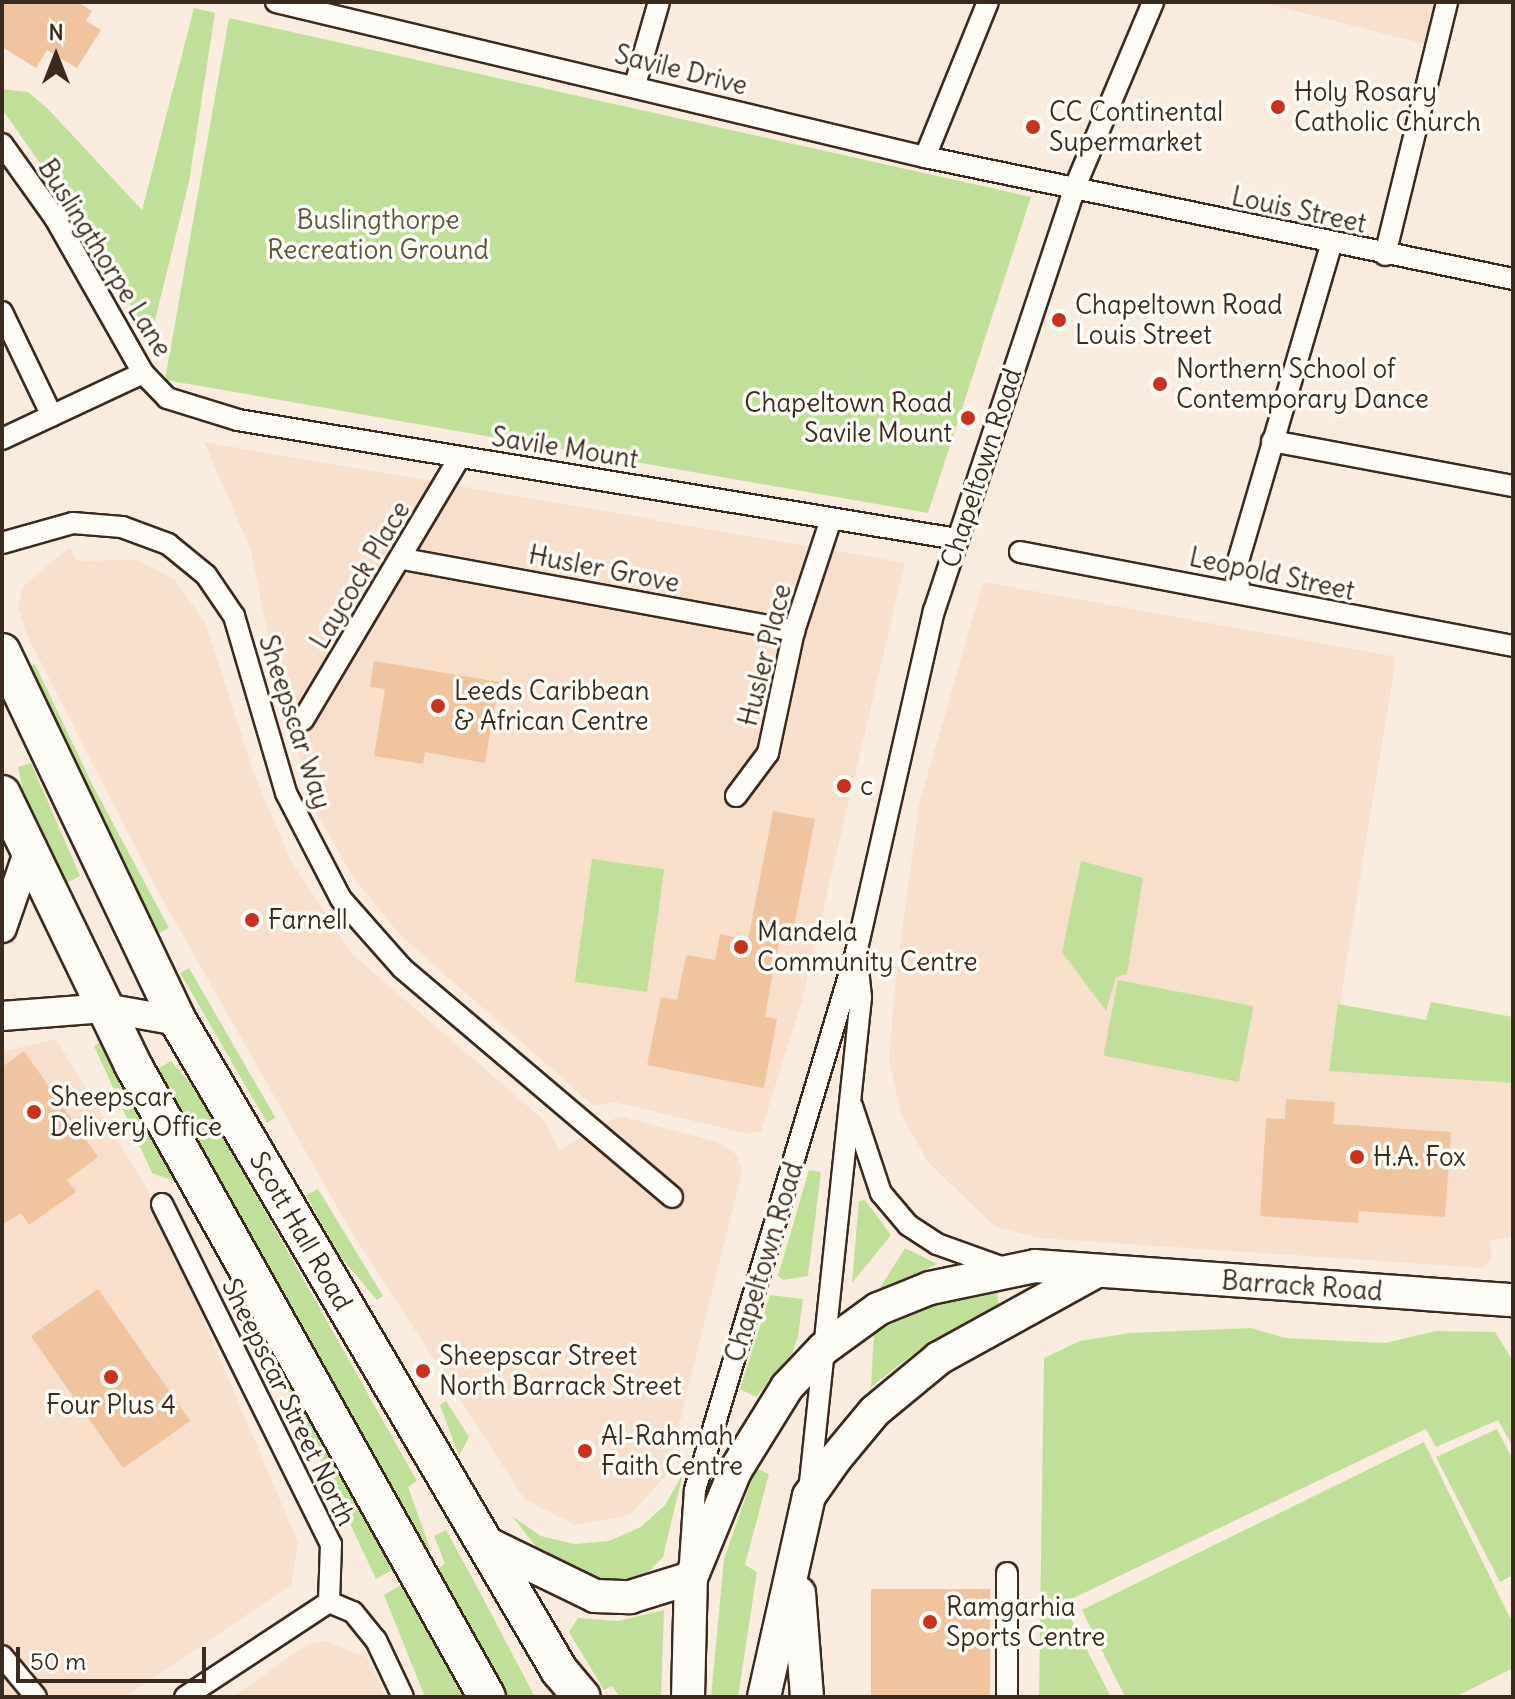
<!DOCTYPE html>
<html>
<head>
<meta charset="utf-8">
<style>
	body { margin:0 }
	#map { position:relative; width:1515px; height:1699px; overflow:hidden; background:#f9ebdd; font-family:Delius,sans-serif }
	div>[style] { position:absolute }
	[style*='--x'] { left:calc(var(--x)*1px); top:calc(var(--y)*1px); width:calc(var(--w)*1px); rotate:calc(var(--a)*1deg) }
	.built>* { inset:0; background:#f7dfcb }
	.green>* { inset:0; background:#c0e099; transform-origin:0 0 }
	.building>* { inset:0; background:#f1c4a0; transform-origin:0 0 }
	.roads { filter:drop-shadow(2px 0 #3b2a1e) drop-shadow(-2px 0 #3b2a1e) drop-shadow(0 2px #3b2a1e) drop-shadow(0 -2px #3b2a1e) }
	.street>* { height:20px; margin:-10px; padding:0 10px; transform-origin:10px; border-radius:10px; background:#fdfcf7 }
	.secondary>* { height:28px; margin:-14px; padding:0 14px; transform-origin:14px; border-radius:14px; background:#fdfcf7 }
	.primary>* { height:32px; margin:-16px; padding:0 16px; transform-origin:16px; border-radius:16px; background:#fdfcf7 }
	.highway>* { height:36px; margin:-18px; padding:0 18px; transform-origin:18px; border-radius:18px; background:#fdfcf7 }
	.dots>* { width:22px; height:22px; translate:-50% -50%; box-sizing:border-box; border:4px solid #fdfcf7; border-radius:50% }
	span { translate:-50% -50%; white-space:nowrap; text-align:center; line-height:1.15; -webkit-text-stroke:7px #fdfcf7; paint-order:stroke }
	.street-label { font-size:26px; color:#3b2a1e }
	.poi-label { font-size:26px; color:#3b2a1e }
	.left { translate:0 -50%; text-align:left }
	.right { translate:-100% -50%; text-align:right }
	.park-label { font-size:26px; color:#5c583d }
	.frame { position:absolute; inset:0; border:4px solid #3b2a1e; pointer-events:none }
	.north { position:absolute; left:16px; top:16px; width:80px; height:80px; -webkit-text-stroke:6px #fdfcf7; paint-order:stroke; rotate:0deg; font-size:22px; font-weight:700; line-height:32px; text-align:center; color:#3b2a1e }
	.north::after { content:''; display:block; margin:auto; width:28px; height:36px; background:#3b2a1e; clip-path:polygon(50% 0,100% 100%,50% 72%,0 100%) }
	.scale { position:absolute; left:16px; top:1647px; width:190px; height:36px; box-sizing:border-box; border:4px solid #3b2a1e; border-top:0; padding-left:10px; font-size:24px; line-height:28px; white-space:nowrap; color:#3b2a1e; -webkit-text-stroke:6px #fdfcf7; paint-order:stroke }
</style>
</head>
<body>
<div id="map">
	<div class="built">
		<div style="clip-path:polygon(1260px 2px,1434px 2px,1425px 44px)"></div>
		<div style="clip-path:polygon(204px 442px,905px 563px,801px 1004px,761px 1131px,749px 1134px,614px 1102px,594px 1106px,401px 936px,355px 880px,317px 814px,280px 696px,251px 550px)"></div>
		<div style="clip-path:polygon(70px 547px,77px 561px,138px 560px,175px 580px,206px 624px,253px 771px,290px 859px,352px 954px,545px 1121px,559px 1150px,620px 1116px,717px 1142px,736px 1154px,742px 1171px,667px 1474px,630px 1515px,575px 1525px,525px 1500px,349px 1228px,155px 886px,26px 633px,18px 607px,23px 586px)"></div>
		<div style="clip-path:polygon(983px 582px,1396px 657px,1329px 1070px,1513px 1083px,1513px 1236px,1490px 1240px,1491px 1261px,1483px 1268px,1039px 1238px,995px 1227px,928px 1162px,902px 1116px,889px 1061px,895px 985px,919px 804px)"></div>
		<div style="clip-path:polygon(56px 1039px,148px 1190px,298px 1542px,291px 1585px,125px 1697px,2px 1697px,2px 1052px)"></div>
		<div style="clip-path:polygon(323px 1641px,367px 1657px,386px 1697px,233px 1697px,306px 1645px)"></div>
	</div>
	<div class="green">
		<div style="clip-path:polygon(194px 8px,215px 13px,189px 182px,150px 340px,96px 243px,2px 109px,2px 89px,28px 92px,48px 109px,142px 210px)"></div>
		<div style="clip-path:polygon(229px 18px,1031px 197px,928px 513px,165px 380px)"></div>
		<div style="clip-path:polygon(35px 664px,92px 784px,169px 928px,159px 933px,109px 837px,28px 667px)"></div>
		<div style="clip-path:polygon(31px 763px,80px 876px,57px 888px,25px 801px,18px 767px)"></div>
		<div style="left:592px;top:859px;width:73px;height:124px;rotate:8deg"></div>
		<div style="clip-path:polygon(1081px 861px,1143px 878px,1127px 974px,1116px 977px,1106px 1011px,1062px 952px)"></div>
		<div style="left:189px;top:968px;width:173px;height:10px;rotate:60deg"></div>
		<div style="left:1118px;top:980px;width:138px;height:77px;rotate:11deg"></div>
		<div style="clip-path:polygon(1431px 1002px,1513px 1017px,1513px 1083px,1329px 1071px,1338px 1004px,1426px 1020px)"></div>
		<div style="clip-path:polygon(104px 1040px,156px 1138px,177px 1182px,152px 1173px,94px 1046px)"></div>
		<div style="clip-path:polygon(171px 1061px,199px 1094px,417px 1481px,408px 1487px,430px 1548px,425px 1551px,154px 1071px)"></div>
		<div style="clip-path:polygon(809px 1170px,821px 1172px,808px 1276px,783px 1280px,778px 1276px)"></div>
		<div style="clip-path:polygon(318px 1189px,383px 1296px,377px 1300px,338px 1254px,306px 1195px)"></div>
		<div style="clip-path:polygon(865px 1200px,891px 1235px,852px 1283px,859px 1201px)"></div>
		<div style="clip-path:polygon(217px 1240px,402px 1565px,376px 1579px)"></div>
		<div style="clip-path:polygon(905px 1248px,937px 1264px,875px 1296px)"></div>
		<div style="clip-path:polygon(996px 1288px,999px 1305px,920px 1349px,871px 1387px,874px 1332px,937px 1304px)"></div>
		<div style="clip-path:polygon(770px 1295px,803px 1299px,798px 1336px,793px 1352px,756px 1397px,740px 1389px)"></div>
		<div style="clip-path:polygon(1251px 1328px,1285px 1338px,1385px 1343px,1436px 1331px,1495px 1332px,1513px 1361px,1513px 1447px,1498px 1420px,1436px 1447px,1426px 1429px,1063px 1603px,1111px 1697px,1039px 1697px,1044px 1358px,1080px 1341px,1130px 1333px)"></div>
		<div style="clip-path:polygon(446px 1401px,469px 1437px,459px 1456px,440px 1405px)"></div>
		<div style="clip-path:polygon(1497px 1429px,1513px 1460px,1513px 1575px,1500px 1582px,1436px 1457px)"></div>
		<div style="clip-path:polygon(1424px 1442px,1513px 1624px,1513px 1668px,1455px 1697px,1125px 1697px,1082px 1610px)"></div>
		<div style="clip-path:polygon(756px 1468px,769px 1474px,745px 1565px,757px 1572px,738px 1697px,711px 1697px,724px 1559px)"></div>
		<div style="clip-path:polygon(683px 1473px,663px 1557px,647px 1573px,625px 1581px,599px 1582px,545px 1558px,512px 1516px,541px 1536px,574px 1544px,609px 1541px,641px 1527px,666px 1504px)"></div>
		<div style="clip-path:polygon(446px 1530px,475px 1583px,535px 1697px,505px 1697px,438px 1569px,445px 1563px,434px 1536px)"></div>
		<div style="clip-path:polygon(409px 1580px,473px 1697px,425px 1697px,384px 1595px)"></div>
		<div style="clip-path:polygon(664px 1610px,661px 1697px,620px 1697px,612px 1686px,604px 1690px,569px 1632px,578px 1618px,618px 1621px)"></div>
	</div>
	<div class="building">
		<div style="clip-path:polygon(2px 2px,78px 2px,92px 11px,86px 21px,101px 30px,77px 68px,47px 50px,36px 68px,2px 47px)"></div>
		<div style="clip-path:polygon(374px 661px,499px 682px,485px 763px,425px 752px,423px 764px,374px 756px,385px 689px,370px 687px)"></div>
		<div style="clip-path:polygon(773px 811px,815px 819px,793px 931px,782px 929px,773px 971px,765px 1017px,777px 1019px,764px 1088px,647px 1065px,661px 997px,677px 1000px,686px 955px,715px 960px,720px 934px,748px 940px)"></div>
		<div style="clip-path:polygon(24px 1051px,98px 1157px,67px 1180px,76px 1192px,29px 1225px,21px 1213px,2px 1225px,2px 1067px)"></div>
		<div style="clip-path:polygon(1286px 1099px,1335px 1102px,1333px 1124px,1451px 1132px,1445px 1217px,1359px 1211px,1358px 1223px,1260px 1216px,1266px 1118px,1285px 1119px)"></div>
		<div style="left:98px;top:1289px;width:161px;height:82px;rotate:55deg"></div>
		<div style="left:871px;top:1589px;width:119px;height:108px"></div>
	</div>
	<div class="roads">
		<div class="street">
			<div style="--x:276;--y:2;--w:667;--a:13.43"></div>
			<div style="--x:925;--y:157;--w:601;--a:11.72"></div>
			<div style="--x:635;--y:85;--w:86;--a:-73.9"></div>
			<div style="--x:2;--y:144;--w:91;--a:54.4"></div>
			<div style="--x:55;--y:218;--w:178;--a:60.4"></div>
			<div style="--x:143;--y:373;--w:35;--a:46"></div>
			<div style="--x:167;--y:398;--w:74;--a:17.2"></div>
			<div style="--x:238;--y:420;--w:729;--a:9.4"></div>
			<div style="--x:925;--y:157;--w:167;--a:-67.9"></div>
			<div style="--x:1385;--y:255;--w:260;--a:-76.2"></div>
			<div style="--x:2;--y:312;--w:115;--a:64.3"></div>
			<div style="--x:2;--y:439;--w:156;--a:-25.1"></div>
			<div style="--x:1272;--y:441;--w:245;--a:10.6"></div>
			<div style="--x:2;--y:543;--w:74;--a:-15.7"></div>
			<div style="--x:73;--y:523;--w:49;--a:4.7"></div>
			<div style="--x:122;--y:527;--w:49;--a:20.3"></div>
			<div style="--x:168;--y:544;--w:49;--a:39.2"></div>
			<div style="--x:206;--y:575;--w:50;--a:55.7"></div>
			<div style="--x:234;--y:616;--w:184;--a:73.6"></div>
			<div style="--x:286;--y:793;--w:119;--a:62.6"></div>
			<div style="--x:341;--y:899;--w:92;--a:48.5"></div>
			<div style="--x:402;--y:968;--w:354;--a:40.3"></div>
			<div style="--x:1020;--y:552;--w:502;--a:10.79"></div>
			<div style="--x:403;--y:559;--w:398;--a:10.4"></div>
			<div style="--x:1240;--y:593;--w:25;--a:-99"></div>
			<div style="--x:1236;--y:568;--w:337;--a:-73.6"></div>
			<div style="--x:303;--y:720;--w:306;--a:-59.2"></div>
			<div style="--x:736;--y:796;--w:54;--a:-53.3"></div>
			<div style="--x:768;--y:753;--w:125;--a:-78"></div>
			<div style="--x:794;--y:631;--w:118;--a:-71.7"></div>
			<div style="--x:852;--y:1106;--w:92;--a:71.6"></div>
			<div style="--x:881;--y:1193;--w:42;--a:49.8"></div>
			<div style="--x:908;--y:1225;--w:35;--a:33"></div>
			<div style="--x:937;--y:1244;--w:71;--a:19.7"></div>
			<div style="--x:162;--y:1204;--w:380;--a:63.6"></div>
			<div style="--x:331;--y:1544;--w:58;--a:92"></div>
			<div style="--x:329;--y:1602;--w:26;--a:23"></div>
			<div style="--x:353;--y:1612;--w:36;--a:51"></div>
			<div style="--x:376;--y:1640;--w:63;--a:64.7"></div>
			<div style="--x:809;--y:1492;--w:498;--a:-84"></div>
			<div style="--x:861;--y:997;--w:39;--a:-96"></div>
			<div style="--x:690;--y:1563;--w:73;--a:-86.1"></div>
			<div style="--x:695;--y:1490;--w:565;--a:-73.33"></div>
			<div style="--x:857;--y:949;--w:347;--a:-77.2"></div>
			<div style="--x:934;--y:611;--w:447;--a:-71.6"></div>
			<div style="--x:1075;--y:187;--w:201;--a:-67.1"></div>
			<div style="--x:2;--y:1656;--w:53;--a:50.3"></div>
			<div style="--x:185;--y:1697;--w:173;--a:-33.4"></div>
			<div style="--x:1007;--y:1697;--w:124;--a:-90"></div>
		</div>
		<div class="secondary">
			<div style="--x:2;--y:928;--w:79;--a:-70.9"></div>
			<div style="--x:2;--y:1016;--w:103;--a:-4.4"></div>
			<div style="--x:105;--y:1008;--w:74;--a:10.1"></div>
		</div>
		<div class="primary">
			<div style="--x:486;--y:1543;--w:121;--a:25.9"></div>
			<div style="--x:595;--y:1596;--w:35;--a:2"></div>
			<div style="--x:630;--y:1597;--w:64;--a:-17.3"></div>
			<div style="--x:799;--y:1593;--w:104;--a:85.6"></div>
			<div style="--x:688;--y:1697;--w:119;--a:-88.6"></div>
			<div style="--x:691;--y:1578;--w:116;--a:-67.6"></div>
			<div style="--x:735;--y:1471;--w:99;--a:-58.2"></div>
			<div style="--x:787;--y:1387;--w:52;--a:-46.5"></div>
			<div style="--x:823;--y:1349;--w:68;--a:-36"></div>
			<div style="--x:878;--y:1309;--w:56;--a:-22"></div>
			<div style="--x:930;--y:1288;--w:107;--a:-11.8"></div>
			<div style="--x:1035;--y:1266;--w:479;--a:4.1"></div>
			<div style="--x:764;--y:1697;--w:206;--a:-77.4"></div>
			<div style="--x:809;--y:1496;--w:45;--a:-54.9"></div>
			<div style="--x:835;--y:1459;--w:62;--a:-50.2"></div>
			<div style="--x:875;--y:1411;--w:83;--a:-39.6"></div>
			<div style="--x:939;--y:1358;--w:174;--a:-28.9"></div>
		</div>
		<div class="highway">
			<div style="--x:2;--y:652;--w:409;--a:64.5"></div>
			<div style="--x:178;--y:1021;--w:753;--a:59.58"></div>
			<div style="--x:559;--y:1670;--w:35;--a:50"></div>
			<div style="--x:2;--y:794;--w:301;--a:64.2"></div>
			<div style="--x:133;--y:1065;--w:724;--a:60.75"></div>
		</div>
	</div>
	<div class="dots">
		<div style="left:1278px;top:107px;background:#c8321e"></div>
		<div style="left:1033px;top:127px;background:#c8321e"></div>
		<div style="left:1059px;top:320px;background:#c8321e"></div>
		<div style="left:1160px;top:384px;background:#c8321e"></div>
		<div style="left:968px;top:418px;background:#c8321e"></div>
		<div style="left:438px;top:706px;background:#c8321e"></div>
		<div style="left:844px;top:786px;background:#c8321e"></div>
		<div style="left:252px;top:920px;background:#c8321e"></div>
		<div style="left:741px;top:947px;background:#c8321e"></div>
		<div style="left:34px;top:1112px;background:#c8321e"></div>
		<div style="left:1357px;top:1157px;background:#c8321e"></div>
		<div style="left:423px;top:1371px;background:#c8321e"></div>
		<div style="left:111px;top:1377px;background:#c8321e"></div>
		<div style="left:585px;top:1451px;background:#c8321e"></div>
		<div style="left:930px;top:1622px;background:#c8321e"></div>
	</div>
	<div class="street-label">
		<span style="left:681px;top:70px;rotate:14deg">Savile Drive</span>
		<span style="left:1299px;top:210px;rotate:12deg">Louis Street</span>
		<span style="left:105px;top:258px;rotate:58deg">Buslingthorpe Lane</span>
		<span style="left:565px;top:448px;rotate:9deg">Savile Mount</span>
		<span style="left:981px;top:468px;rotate:-72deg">Chapeltown Road</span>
		<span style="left:604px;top:569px;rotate:11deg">Husler Grove</span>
		<span style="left:1272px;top:574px;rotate:12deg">Leopold Street</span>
		<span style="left:360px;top:575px;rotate:-59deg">Laycock Place</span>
		<span style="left:765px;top:655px;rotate:-76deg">Husler Place</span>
		<span style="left:295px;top:722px;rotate:72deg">Sheepscar Way</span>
		<span style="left:301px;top:1231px;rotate:60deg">Scott Hall Road</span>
		<span style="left:764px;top:1262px;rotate:-73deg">Chapeltown Road</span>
		<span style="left:1302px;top:1286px;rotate:4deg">Barrack Road</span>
		<span style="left:289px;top:1402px;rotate:64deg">Sheepscar Street North</span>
	</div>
	<div class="poi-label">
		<span class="left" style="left:1294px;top:107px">Holy Rosary<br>Catholic Church</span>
		<span class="left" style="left:1049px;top:127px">CC Continental<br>Supermarket</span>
		<span class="left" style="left:1075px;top:320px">Chapeltown Road<br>Louis Street</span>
		<span class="left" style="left:1176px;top:384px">Northern School of<br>Contemporary Dance</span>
		<span class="right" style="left:952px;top:418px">Chapeltown Road<br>Savile Mount</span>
		<span class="left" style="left:454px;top:706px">Leeds Caribbean<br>&amp; African Centre</span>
		<span class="left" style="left:860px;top:786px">c</span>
		<span class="left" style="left:268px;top:920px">Farnell</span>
		<span class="left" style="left:757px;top:947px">Mandela<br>Community Centre</span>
		<span class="left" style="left:50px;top:1112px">Sheepscar<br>Delivery Office</span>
		<span class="left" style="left:1373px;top:1157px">H.A. Fox</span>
		<span class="left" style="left:439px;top:1371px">Sheepscar Street<br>North Barrack Street</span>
		<span style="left:111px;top:1405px">Four Plus 4</span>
		<span class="left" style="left:601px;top:1451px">Al-Rahmah<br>Faith Centre</span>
		<span class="left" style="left:946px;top:1622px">Ramgarhia<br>Sports Centre</span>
	</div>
	<div class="park-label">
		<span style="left:378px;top:235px">Buslingthorpe<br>Recreation Ground</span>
	</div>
	<div class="frame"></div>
	<div class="north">N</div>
	<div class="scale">50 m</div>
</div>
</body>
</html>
